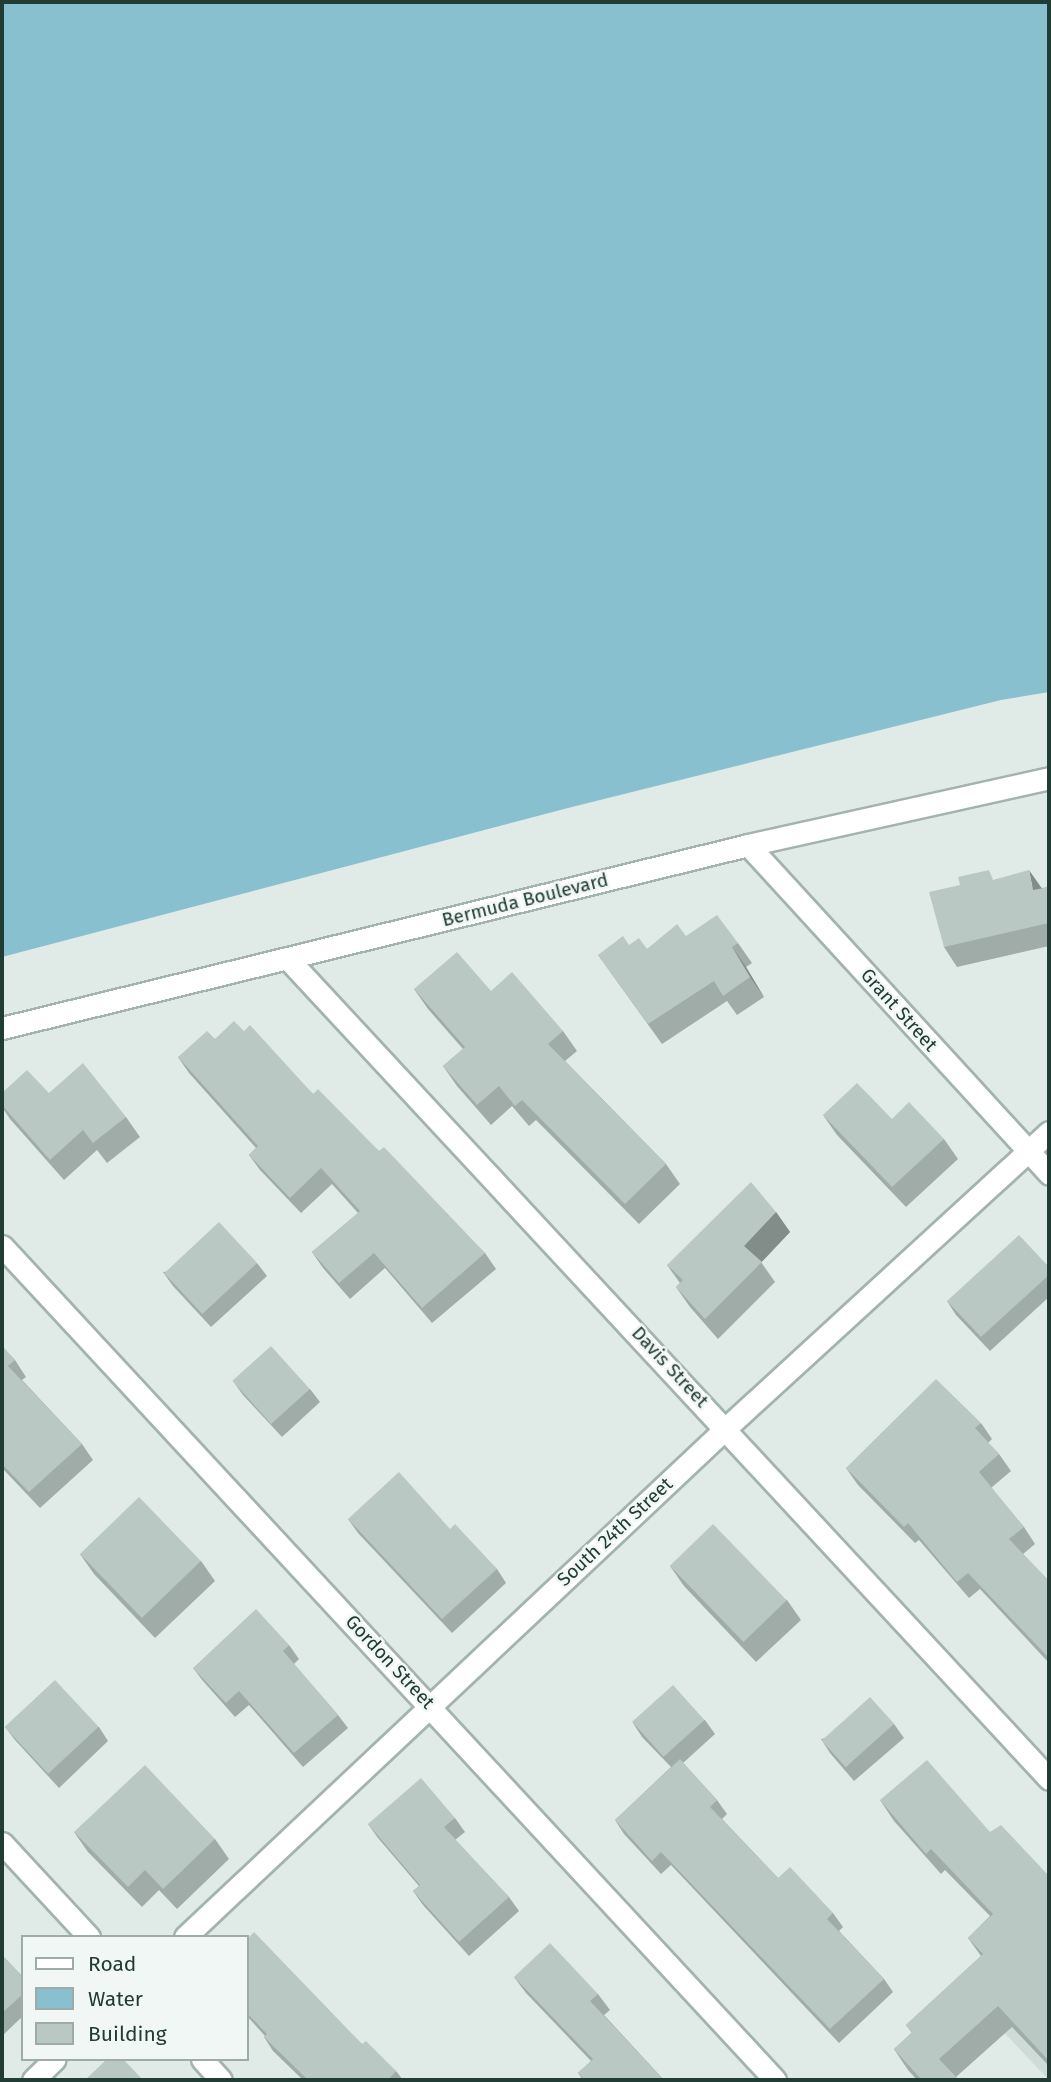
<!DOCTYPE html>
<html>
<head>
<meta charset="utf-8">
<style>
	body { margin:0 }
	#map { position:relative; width:1051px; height:2082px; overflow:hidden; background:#e0ebe7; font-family:"Fira Sans",sans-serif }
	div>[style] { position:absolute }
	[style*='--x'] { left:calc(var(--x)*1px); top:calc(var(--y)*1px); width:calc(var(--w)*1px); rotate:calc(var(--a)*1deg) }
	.built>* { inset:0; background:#cfdbd6 }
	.water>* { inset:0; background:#89c0cf }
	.roads { filter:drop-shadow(2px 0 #a3b3ae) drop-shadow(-2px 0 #a3b3ae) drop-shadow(0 2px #a3b3ae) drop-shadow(0 -2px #a3b3ae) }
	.minor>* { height:21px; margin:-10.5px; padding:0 10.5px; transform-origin:10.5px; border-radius:10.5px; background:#fff }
	.wall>* { inset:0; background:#9faca8 }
	.shaded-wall>* { inset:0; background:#828c88 }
	.building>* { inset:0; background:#b9c8c3; transform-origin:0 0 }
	span { translate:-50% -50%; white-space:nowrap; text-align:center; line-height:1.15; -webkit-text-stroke:5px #f1f7f4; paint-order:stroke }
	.street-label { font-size:19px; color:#213b35 }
	.frame { position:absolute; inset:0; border:4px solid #213b35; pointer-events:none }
	.legend { position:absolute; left:21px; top:1935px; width:228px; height:126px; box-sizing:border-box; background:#f1f7f4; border:2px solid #9eaca8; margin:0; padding:9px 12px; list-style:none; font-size:21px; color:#213b35 }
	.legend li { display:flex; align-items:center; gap:14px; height:35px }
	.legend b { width:35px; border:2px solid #9eaca8 }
</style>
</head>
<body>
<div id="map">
	<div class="built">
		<div style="clip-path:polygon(1049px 1970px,1049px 2080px,994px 2022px)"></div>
	</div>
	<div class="water">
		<div style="clip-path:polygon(2px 2px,1049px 2px,1049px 692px,1001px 700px,568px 808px,2px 957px)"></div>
	</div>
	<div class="roads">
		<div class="minor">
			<div style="--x:748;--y:845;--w:446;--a:47.5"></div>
			<div style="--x:287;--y:958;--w:1120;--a:47.13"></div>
			<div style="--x:2;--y:1028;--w:768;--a:-13.78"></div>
			<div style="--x:748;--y:845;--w:308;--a:-12.5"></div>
			<div style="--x:2;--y:1246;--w:1137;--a:47.17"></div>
			<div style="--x:2;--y:1843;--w:128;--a:47.2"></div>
			<div style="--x:185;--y:1937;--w:743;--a:-43.25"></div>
			<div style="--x:726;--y:1428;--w:438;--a:-42.5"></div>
			<div style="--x:202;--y:2059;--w:28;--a:48"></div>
			<div style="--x:33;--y:2080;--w:30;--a:-44"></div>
		</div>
	</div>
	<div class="wall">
		<div style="clip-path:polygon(996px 879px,1042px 888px,1049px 887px,1049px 946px,957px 967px,944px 947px)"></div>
		<div style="clip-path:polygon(686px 936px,738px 943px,752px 963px,746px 967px,764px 997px,737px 1015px,727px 1001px,662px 1044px,598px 955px,629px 945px,647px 949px)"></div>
		<div style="clip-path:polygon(414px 989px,491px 991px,563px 1031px,577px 1051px,565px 1061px,666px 1164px,680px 1184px,639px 1224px,536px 1120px,529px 1126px,512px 1106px,491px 1125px,457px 1086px,443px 1066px,463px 1049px,428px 1009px)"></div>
		<div style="clip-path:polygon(244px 1031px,313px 1094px,379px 1151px,485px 1253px,496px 1269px,432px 1323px,385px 1268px,350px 1299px,323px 1268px,312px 1252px,358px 1213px,332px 1184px,301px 1213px,260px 1170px,249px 1155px,256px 1148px,189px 1073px,178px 1057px,215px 1039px)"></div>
		<div style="clip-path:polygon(2px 1093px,49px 1093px,126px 1117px,140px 1137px,107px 1163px,97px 1150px,64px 1180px,10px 1119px,2px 1107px)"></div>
		<div style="clip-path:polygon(823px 1115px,892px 1119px,944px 1139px,958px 1159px,906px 1207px,837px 1135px)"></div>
		<div style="clip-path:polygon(776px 1212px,790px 1232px,761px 1262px,775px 1282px,718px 1339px,690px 1307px,676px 1287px,680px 1283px,667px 1265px)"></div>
		<div style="clip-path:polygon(257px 1263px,267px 1276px,211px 1327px,173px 1286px,163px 1272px)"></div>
		<div style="clip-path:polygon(1049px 1267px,1049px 1297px,990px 1351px,956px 1315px,947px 1301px)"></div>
		<div style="clip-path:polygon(2px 1346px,15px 1360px,26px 1377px,22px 1380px,82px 1444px,93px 1460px,40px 1508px,2px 1468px)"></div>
		<div style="clip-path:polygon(233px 1381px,310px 1389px,320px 1402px,282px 1437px,243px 1395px)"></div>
		<div style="clip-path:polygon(981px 1423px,992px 1439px,988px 1443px,999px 1454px,1011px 1471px,991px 1488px,1024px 1527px,1035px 1544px,1023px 1554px,1049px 1581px,1049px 1663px,980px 1589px,969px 1598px,919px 1540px,915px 1543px,858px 1485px,846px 1468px)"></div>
		<div style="clip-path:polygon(348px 1519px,450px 1529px,497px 1569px,506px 1583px,452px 1633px,358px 1533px)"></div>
		<div style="clip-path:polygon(80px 1554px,201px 1561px,215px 1581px,155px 1638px,94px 1574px)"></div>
		<div style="clip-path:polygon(670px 1566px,787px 1600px,801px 1620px,756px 1662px,684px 1586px)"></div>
		<div style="clip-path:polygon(289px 1645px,299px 1659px,294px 1664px,338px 1715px,348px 1728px,303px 1767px,249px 1705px,235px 1717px,203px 1681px,193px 1668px)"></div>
		<div style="clip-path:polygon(705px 1720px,715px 1734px,683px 1763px,717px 1800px,727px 1814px,722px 1819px,778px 1878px,833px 1913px,843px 1927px,839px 1931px,884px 1979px,893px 1992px,839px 2043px,671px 1865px,661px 1874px,624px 1834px,615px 1820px,671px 1767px,642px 1737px,633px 1723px)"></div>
		<div style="clip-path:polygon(894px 1724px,904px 1738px,854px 1781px,830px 1753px,821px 1739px)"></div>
		<div style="clip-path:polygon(5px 1727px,99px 1727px,108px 1741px,59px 1788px,15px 1740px)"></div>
		<div style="clip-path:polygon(880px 1800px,990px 1832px,1049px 1876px,1049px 2066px,1012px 2027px,956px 2077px,917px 2080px,908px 2070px,894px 2049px,912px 2033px,906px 2025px,981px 1956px,968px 1938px,990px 1916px,945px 1870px,941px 1874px,894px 1821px)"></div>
		<div style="clip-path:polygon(455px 1818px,465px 1832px,455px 1840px,509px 1897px,519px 1911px,469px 1956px,423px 1905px,413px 1891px,419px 1886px,378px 1838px,368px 1824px)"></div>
		<div style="clip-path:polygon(74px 1832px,215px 1839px,229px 1859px,177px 1909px,159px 1890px,142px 1907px,88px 1852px)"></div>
		<div style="clip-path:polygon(247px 1939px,362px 2044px,396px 2071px,403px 2080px,303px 2080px,273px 2051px,264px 2037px,265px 2036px,247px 2016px)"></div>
		<div style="clip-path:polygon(2px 1955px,23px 1977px,23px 2016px,2px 2036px)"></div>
		<div style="clip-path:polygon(514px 1977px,598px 1994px,610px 2010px,604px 2015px,664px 2080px,583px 2080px,578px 2073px,591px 2061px,526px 1993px)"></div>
	</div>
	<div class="shaded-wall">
		<div style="clip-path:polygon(1029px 870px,1043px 890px,1033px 890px)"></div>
		<div style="clip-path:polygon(732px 947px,746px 967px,764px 997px,750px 977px)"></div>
		<div style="clip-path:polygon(776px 1212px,790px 1232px,758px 1266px,744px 1246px)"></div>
	</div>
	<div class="building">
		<div style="clip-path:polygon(989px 870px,993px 880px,1029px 870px,1033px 890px,1049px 887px,1049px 923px,944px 947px,929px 892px,960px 885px,958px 877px)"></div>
		<div style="clip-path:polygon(717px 915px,738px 943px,732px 947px,750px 977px,723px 996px,714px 981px,648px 1024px,598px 955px,623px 936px,629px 945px,639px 938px,647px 949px,677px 924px,686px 936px)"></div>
		<div style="clip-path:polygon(457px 952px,491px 991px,512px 972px,563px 1031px,548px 1044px,666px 1164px,625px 1204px,522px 1100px,515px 1106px,499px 1086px,477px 1105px,443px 1066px,465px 1047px,414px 989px)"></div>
		<div style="clip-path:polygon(234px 1021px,244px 1031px,250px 1025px,313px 1094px,318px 1089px,379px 1151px,384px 1147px,485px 1253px,422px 1308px,374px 1253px,339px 1283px,312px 1252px,360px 1211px,321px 1168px,290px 1198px,249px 1155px,258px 1146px,178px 1057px,207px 1031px,215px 1039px)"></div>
		<div style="clip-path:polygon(83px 1063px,126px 1117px,93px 1143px,83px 1130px,50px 1160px,2px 1105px,2px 1093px,27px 1070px,49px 1093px)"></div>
		<div style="clip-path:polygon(857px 1083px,892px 1119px,909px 1102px,944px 1139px,892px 1187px,823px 1115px)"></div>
		<div style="clip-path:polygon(751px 1182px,776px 1212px,744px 1246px,762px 1262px,705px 1319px,676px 1287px,683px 1280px,667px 1265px)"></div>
		<div style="left:219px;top:1222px;width:56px;height:75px;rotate:47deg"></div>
		<div style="clip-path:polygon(1019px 1235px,1049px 1267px,1049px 1275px,981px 1337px,947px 1301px)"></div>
		<div style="clip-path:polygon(2px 1346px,15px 1360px,8px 1366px,82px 1444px,29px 1492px,2px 1464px)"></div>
		<div style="left:271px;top:1346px;width:58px;height:52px;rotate:48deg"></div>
		<div style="clip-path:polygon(936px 1379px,981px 1423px,975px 1428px,999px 1454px,979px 1472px,1024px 1527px,1009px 1539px,1049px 1581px,1049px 1658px,968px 1573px,957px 1582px,908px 1523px,904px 1527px,846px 1468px)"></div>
		<div style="clip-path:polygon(399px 1472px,450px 1529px,455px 1524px,497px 1569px,442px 1619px,348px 1519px)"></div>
		<div style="left:139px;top:1497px;width:89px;height:82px;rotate:46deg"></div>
		<div style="left:713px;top:1524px;width:106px;height:60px;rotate:46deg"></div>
		<div style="clip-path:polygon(256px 1609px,289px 1645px,283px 1651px,338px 1715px,294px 1753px,239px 1691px,226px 1703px,193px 1668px)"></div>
		<div style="left:55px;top:1680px;width:64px;height:69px;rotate:47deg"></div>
		<div style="left:673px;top:1685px;width:47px;height:55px;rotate:48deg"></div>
		<div style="left:870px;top:1697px;width:36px;height:65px;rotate:48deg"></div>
		<div style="clip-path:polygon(680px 1759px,717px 1800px,710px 1807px,778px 1878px,790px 1867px,833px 1913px,827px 1919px,884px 1979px,830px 2029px,661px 1852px,652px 1861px,615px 1820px)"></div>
		<div style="clip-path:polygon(927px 1760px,990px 1832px,1001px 1825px,1049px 1876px,1049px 2061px,998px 2006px,939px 2059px,959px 2080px,917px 2080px,920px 2078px,894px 2049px,912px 2032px,906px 2025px,983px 1954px,968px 1938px,993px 1914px,931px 1849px,926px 1854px,880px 1800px)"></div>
		<div style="clip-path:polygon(145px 1765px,215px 1839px,163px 1889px,145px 1870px,128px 1887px,74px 1832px)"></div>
		<div style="clip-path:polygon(421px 1778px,455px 1818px,444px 1827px,509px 1897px,459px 1942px,413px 1891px,420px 1885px,368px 1824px)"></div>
		<div style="clip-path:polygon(254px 1932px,362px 2044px,366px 2041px,396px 2071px,388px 2080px,308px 2080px,264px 2037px,267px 2034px,247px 2013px,247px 1939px)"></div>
		<div style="clip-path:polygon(550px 1943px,598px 1994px,590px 2001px,664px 2080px,585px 2080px,578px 2073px,593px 2059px,514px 1977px)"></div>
		<div style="clip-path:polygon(2px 1955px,23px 1977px,23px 1994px,2px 2013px)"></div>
		<div style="clip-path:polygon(107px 2059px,123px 2059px,143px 2080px,85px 2080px)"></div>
	</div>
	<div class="street-label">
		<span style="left:525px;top:900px;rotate:-14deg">Bermuda Boulevard</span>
		<span style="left:899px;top:1010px;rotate:48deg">Grant Street</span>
		<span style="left:670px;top:1367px;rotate:47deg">Davis Street</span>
		<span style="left:615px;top:1532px;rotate:-43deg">South 24th Street</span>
		<span style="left:390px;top:1662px;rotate:47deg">Gordon Street</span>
	</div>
	<div class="frame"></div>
	<ul class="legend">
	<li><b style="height:9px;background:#fff"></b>Road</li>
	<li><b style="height:19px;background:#89c0cf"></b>Water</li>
	<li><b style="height:19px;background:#b9c8c3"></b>Building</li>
	</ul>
</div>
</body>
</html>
